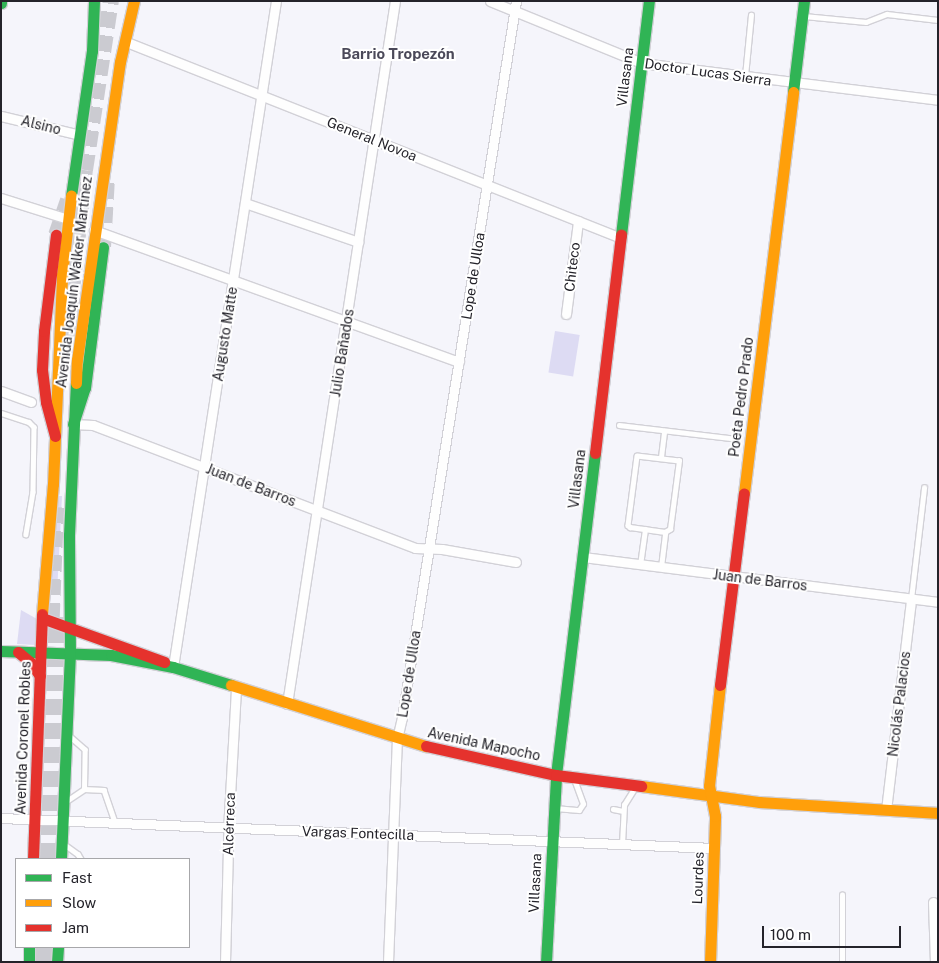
<!DOCTYPE html>
<html>
<head>
<meta charset="utf-8">
<style>
	body { margin:0 }
	#map { position:relative; width:939px; height:963px; overflow:hidden; background:#f5f5fb; font-family:"Public Sans",sans-serif }
	div>[style] { position:absolute }
	[style*='--x'] { left:calc(var(--x)*1px); top:calc(var(--y)*1px); width:calc(var(--w)*1px); rotate:calc(var(--a)*1deg) }
	.green>* { inset:0; background:#dddbf3; transform-origin:0 0 }
	.highway-tunnel>* { height:16px; margin-top:-8px; transform-origin:0; background:repeating-linear-gradient(90deg,#cbcbd1 0 16px,transparent 0 24px) }
	.roads { filter:drop-shadow(1px 0 #d2d1d7) drop-shadow(-1px 0 #d2d1d7) drop-shadow(0 1px #d2d1d7) drop-shadow(0 -1px #d2d1d7) }
	.lane>* { height:4.5px; margin:-2.25px; padding:0 2.25px; transform-origin:2.25px; border-radius:2.25px; background:#fefefe }
	.street>* { height:9px; margin:-4.5px; padding:0 4.5px; transform-origin:4.5px; border-radius:4.5px; background:#fefefe }
	.fast>* { height:11px; margin:-5.5px; padding:0 5.5px; transform-origin:5.5px; border-radius:5.5px; background:#30b455 }
	.slow>* { height:11px; margin:-5.5px; padding:0 5.5px; transform-origin:5.5px; border-radius:5.5px; background:#ff9f0a }
	.jam>* { height:11px; margin:-5.5px; padding:0 5.5px; transform-origin:5.5px; border-radius:5.5px; background:#e5322d }
	span { translate:-50% -50%; white-space:nowrap; text-align:center; line-height:1.15; -webkit-text-stroke:4px #fff; paint-order:stroke }
	.street-label { font-size:14px; color:#24232a }
	.neighbourhood-label { font-size:15px; color:#4b4959; font-weight:700 }
	.frame { position:absolute; inset:0; border:2px solid #24232a; pointer-events:none }
	.legend { position:absolute; left:15px; top:858px; width:175px; height:90px; box-sizing:border-box; background:#fff; border:1px solid #a7a7aa; margin:0; padding:6px 9px; list-style:none; font-size:15px; color:#24232a }
	.legend li { display:flex; align-items:center; gap:10px; height:25px }
	.legend b { width:25px; border:1px solid #a7a7aa }
	.scale { position:absolute; left:762px; top:926px; width:139px; height:22px; box-sizing:border-box; border:2px solid #24232a; border-top:0; padding-left:6px; font-size:15px; line-height:18px; white-space:nowrap; color:#24232a; -webkit-text-stroke:4px #fff; paint-order:stroke }
</style>
</head>
<body>
<div id="map">
	<div class="green">
		<div style="left:555px;top:331px;width:25px;height:42px;rotate:9deg"></div>
		<div style="clip-path:polygon(59px 496px,62px 496px,57px 593px,49px 593px)"></div>
		<div style="clip-path:polygon(21px 610px,37px 619px,36px 645px,17px 644px)"></div>
	</div>
	<div class="highway-tunnel">
		<div style="--x:56;--y:235;--w:37;--a:-71"></div>
		<div style="--x:103;--y:247;--w:70;--a:-86.7"></div>
		<div style="--x:64;--y:365;--w:196;--a:-83.9"></div>
		<div style="--x:85;--y:170;--w:171;--a:-81.3"></div>
		<div style="--x:42;--y:859;--w:352;--a:-87.7"></div>
		<div style="--x:54;--y:859;--w:242;--a:-87.4"></div>
		<div style="--x:38;--y:962;--w:15;--a:-86"></div>
		<div style="--x:50;--y:962;--w:15;--a:-86"></div>
	</div>
	<div class="roads">
		<div class="lane">
			<div style="--x:804;--y:16;--w:62;--a:5.5"></div>
			<div style="--x:866;--y:22;--w:22;--a:-21"></div>
			<div style="--x:887;--y:14;--w:51;--a:6.7"></div>
			<div style="--x:745;--y:76;--w:61;--a:-84.4"></div>
			<div style="--x:1;--y:413;--w:29;--a:18"></div>
			<div style="--x:29;--y:422;--w:7;--a:45"></div>
			<div style="--x:34;--y:427;--w:65;--a:90.9"></div>
			<div style="--x:33;--y:492;--w:43;--a:99.5"></div>
			<div style="--x:619;--y:425;--w:112;--a:6.7"></div>
			<div style="--x:661;--y:457;--w:26;--a:-83"></div>
			<div style="--x:640;--y:565;--w:36;--a:-82"></div>
			<div style="--x:661;--y:567;--w:35;--a:-83"></div>
			<div style="--x:665;--y:532;--w:6;--a:-31"></div>
			<div style="--x:670;--y:529;--w:69;--a:-82.5"></div>
			<div style="--x:679;--y:461;--w:42;--a:-173.2"></div>
			<div style="--x:637;--y:456;--w:70;--a:97.4"></div>
			<div style="--x:628;--y:525;--w:3;--a:45"></div>
			<div style="--x:630;--y:527;--w:35;--a:8"></div>
			<div style="--x:911;--y:599;--w:112;--a:-83.3"></div>
			<div style="--x:84;--y:789;--w:20;--a:3"></div>
			<div style="--x:104;--y:790;--w:34;--a:71"></div>
			<div style="--x:65;--y:802;--w:23;--a:-34"></div>
			<div style="--x:84;--y:789;--w:39;--a:-89"></div>
			<div style="--x:85;--y:750;--w:20;--a:-139"></div>
			<div style="--x:555;--y:808;--w:24;--a:5"></div>
			<div style="--x:579;--y:810;--w:7;--a:-56"></div>
			<div style="--x:583;--y:804;--w:27;--a:-110"></div>
			<div style="--x:613;--y:809;--w:10;--a:11"></div>
			<div style="--x:64;--y:844;--w:17;--a:36"></div>
			<div style="--x:78;--y:854;--w:6;--a:59"></div>
			<div style="--x:622;--y:844;--w:39;--a:-87"></div>
			<div style="--x:624;--y:805;--w:19;--a:-58"></div>
			<div style="--x:842;--y:962;--w:67;--a:-90"></div>
		</div>
		<div class="street">
			<div style="--x:490;--y:1;--w:164;--a:22.2"></div>
			<div style="--x:642;--y:63;--w:298;--a:7.1"></div>
			<div style="--x:124;--y:41;--w:535;--a:21.62"></div>
			<div style="--x:1;--y:116;--w:81;--a:13.5"></div>
			<div style="--x:1;--y:198;--w:70;--a:17.4"></div>
			<div style="--x:245;--y:203;--w:120;--a:19"></div>
			<div style="--x:94;--y:230;--w:388;--a:19.9"></div>
			<div style="--x:566;--y:314;--w:94;--a:-82.6"></div>
			<div style="--x:1;--y:391;--w:32;--a:20"></div>
			<div style="--x:73;--y:424;--w:20;--a:3"></div>
			<div style="--x:93;--y:425;--w:345;--a:20.9"></div>
			<div style="--x:415;--y:548;--w:27;--a:2"></div>
			<div style="--x:442;--y:549;--w:75;--a:10"></div>
			<div style="--x:583;--y:557;--w:358;--a:7.2"></div>
			<div style="--x:173;--y:667;--w:674;--a:-81.21"></div>
			<div style="--x:287;--y:704;--w:711;--a:-81.27"></div>
			<div style="--x:886;--y:810;--w:212;--a:-83.2"></div>
			<div style="--x:1;--y:818;--w:714;--a:2.41"></div>
			<div style="--x:933;--y:902;--w:60;--a:88.1"></div>
			<div style="--x:225;--y:962;--w:148;--a:-88.5"></div>
			<div style="--x:229;--y:814;--w:127;--a:-86.8"></div>
			<div style="--x:388;--y:962;--w:223;--a:-87.7"></div>
			<div style="--x:397;--y:739;--w:23;--a:-77"></div>
			<div style="--x:402;--y:717;--w:725;--a:-80.95"></div>
		</div>
		<div class="fast">
			<div style="--x:1;--y:1;--w:2;--a:90"></div>
			<div style="--x:793;--y:92;--w:92;--a:-83.1"></div>
			<div style="--x:71;--y:196;--w:147;--a:-81.8"></div>
			<div style="--x:92;--y:51;--w:50;--a:-87.7"></div>
			<div style="--x:621;--y:235;--w:236;--a:-83.2"></div>
			<div style="--x:73;--y:424;--w:38;--a:-72"></div>
			<div style="--x:85;--y:388;--w:142;--a:-82.7"></div>
			<div style="--x:1;--y:651;--w:110;--a:2.1"></div>
			<div style="--x:111;--y:655;--w:63;--a:11"></div>
			<div style="--x:173;--y:667;--w:61;--a:17.2"></div>
			<div style="--x:61;--y:859;--w:206;--a:-87.5"></div>
			<div style="--x:70;--y:653;--w:118;--a:-90.5"></div>
			<div style="--x:69;--y:535;--w:152;--a:-87.4"></div>
			<div style="--x:29;--y:947;--w:15;--a:90"></div>
			<div style="--x:57;--y:962;--w:15;--a:-86"></div>
			<div style="--x:546;--y:962;--w:187;--a:-86.9"></div>
			<div style="--x:556;--y:775;--w:324;--a:-83.1"></div>
		</div>
		<div class="slow">
			<div style="--x:76;--y:383;--w:23;--a:-88"></div>
			<div style="--x:77;--y:360;--w:301;--a:-81.8"></div>
			<div style="--x:120;--y:62;--w:63;--a:-77.1"></div>
			<div style="--x:744;--y:493;--w:404;--a:-83"></div>
			<div style="--x:42;--y:614;--w:130;--a:-85.2"></div>
			<div style="--x:53;--y:484;--w:209;--a:-87.5"></div>
			<div style="--x:62;--y:275;--w:80;--a:-83.5"></div>
			<div style="--x:231;--y:685;--w:204;--a:17.4"></div>
			<div style="--x:641;--y:786;--w:120;--a:7.7"></div>
			<div style="--x:760;--y:802;--w:178;--a:3.5"></div>
			<div style="--x:710;--y:962;--w:146;--a:-88"></div>
			<div style="--x:715;--y:816;--w:31;--a:-101"></div>
			<div style="--x:709;--y:786;--w:102;--a:-83.8"></div>
		</div>
		<div class="jam">
			<div style="--x:55;--y:436;--w:35;--a:-105"></div>
			<div style="--x:46;--y:402;--w:32;--a:-97"></div>
			<div style="--x:42;--y:370;--w:39;--a:-87"></div>
			<div style="--x:44;--y:331;--w:97;--a:-82.9"></div>
			<div style="--x:595;--y:453;--w:220;--a:-83.2"></div>
			<div style="--x:42;--y:618;--w:130;--a:19.8"></div>
			<div style="--x:18;--y:652;--w:16;--a:40"></div>
			<div style="--x:30;--y:662;--w:17;--a:54"></div>
			<div style="--x:720;--y:685;--w:193;--a:-82.9"></div>
			<div style="--x:426;--y:746;--w:133;--a:12.6"></div>
			<div style="--x:556;--y:775;--w:86;--a:7.4"></div>
			<div style="--x:33;--y:859;--w:245;--a:-87.9"></div>
		</div>
	</div>
	<div class="street-label">
		<span style="left:708px;top:72px;rotate:8deg">Doctor Lucas Sierra</span>
		<span style="left:625px;top:77px;rotate:-83deg">Villasana</span>
		<span style="left:41px;top:125px;rotate:14deg">Alsino</span>
		<span style="left:372px;top:139px;rotate:22deg">General Novoa</span>
		<span style="left:572px;top:267px;rotate:-83deg">Chiteco</span>
		<span style="left:473px;top:276px;rotate:-81deg">Lope de Ulloa</span>
		<span style="left:74px;top:282px;rotate:-83deg">Avenida Joaquín Walker Martínez</span>
		<span style="left:225px;top:334px;rotate:-81deg">Augusto Matte</span>
		<span style="left:342px;top:353px;rotate:-81deg">Julio Bañados</span>
		<span style="left:741px;top:397px;rotate:-83deg">Poeta Pedro Prado</span>
		<span style="left:577px;top:479px;rotate:-83deg">Villasana</span>
		<span style="left:251px;top:485px;rotate:21deg">Juan de Barros</span>
		<span style="left:760px;top:580px;rotate:7deg">Juan de Barros</span>
		<span style="left:409px;top:674px;rotate:-81deg">Lope de Ulloa</span>
		<span style="left:899px;top:704px;rotate:-83deg">Nicolás Palacios</span>
		<span style="left:23px;top:738px;rotate:-88deg">Avenida Coronel Robles</span>
		<span style="left:484px;top:744px;rotate:12deg">Avenida Mapocho</span>
		<span style="left:229px;top:824px;rotate:-88deg">Alcérreca</span>
		<span style="left:358px;top:833px;rotate:2deg">Vargas Fontecilla</span>
		<span style="left:698px;top:878px;rotate:-88deg">Lourdes</span>
		<span style="left:535px;top:883px;rotate:-87deg">Villasana</span>
	</div>
	<div class="neighbourhood-label">
		<span style="left:398px;top:54px">Barrio Tropezón</span>
	</div>
	<div class="frame"></div>
	<ul class="legend">
	<li><b style="height:6px;background:#30b455"></b>Fast</li>
	<li><b style="height:6px;background:#ff9f0a"></b>Slow</li>
	<li><b style="height:6px;background:#e5322d"></b>Jam</li>
	</ul>
	<div class="scale">100 m</div>
</div>
</body>
</html>
